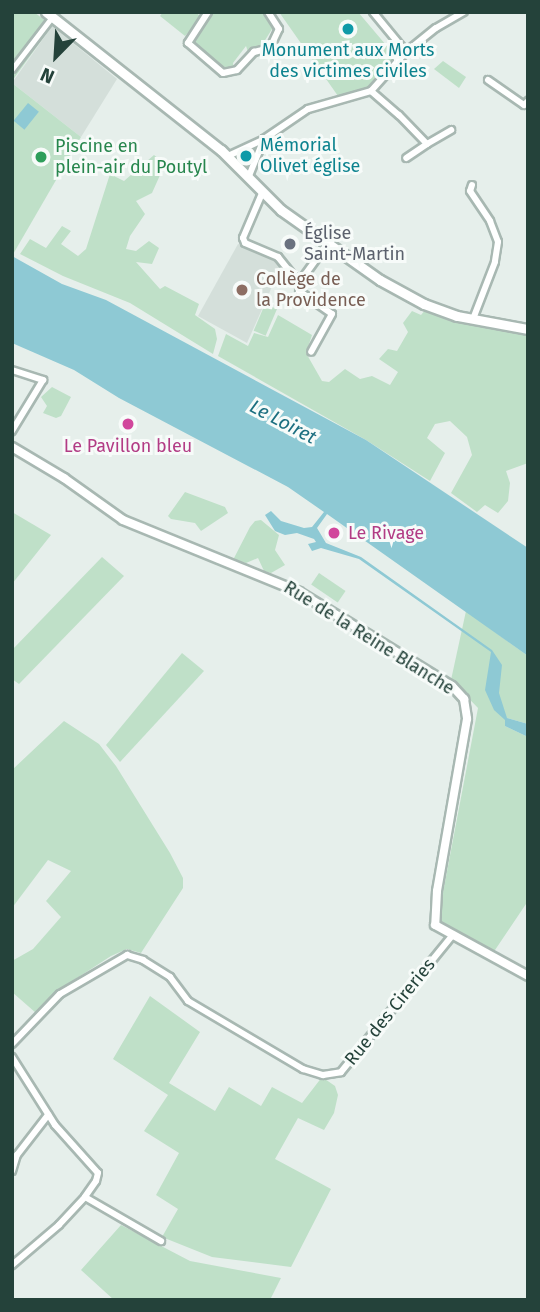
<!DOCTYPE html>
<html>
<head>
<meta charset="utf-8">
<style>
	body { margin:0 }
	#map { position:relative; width:540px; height:1312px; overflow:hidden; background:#e6efeb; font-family:"Fira Sans",sans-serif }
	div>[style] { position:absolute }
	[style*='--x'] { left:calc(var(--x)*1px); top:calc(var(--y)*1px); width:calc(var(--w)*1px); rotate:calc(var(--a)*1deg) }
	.built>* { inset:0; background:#d4dfda }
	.green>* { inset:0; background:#bfe0c8; transform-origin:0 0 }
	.water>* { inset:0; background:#8ec9d4; transform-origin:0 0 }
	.roads { filter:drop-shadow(2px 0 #a8b8b2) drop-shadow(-2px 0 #a8b8b2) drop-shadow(0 2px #a8b8b2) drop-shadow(0 -2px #a8b8b2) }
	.pedestrian>* { height:4.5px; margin:-2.25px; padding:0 2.25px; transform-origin:2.25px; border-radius:2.25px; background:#fff }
	.minor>* { height:6px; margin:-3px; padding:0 3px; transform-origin:3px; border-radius:3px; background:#fff }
	.tertiary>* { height:8px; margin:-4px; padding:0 4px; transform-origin:4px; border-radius:4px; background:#fff }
	.secondary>* { height:9px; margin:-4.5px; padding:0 4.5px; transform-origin:4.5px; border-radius:4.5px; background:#fff }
	.dots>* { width:19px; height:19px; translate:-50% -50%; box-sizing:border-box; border:4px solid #f7fbf9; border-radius:50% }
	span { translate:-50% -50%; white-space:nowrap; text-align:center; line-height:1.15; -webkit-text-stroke:6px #f7fbf9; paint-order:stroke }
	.culture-label { font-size:18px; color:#0d838f }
	.left { translate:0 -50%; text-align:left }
	.leisure-label { font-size:18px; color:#27864d }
	.worship-label { font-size:18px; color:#5b616d }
	.education-label { font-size:18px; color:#785e54 }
	.hotel-label { font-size:18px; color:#b23c85 }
	.street-label { font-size:18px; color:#24423a }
	.water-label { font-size:19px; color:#1c6f80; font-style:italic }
	.frame { position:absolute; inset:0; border:14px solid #24423a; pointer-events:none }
	.north { position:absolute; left:21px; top:21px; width:70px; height:70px; -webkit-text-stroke:5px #f7fbf9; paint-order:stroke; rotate:204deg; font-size:19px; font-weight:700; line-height:28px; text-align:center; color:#24423a }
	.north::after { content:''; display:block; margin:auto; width:24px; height:32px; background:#24423a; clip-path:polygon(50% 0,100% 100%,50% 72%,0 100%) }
</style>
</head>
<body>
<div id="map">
	<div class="built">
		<div style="clip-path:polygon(52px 26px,117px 79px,81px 137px,12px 83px)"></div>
		<div style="clip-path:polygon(238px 244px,271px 255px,282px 264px,247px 343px,198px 316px)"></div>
	</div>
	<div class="green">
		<div style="clip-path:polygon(12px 12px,34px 12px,52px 26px,12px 81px)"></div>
		<div style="clip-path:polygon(163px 12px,200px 12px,198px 15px,204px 15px,185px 36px,160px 16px)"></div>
		<div style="clip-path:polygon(211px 12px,266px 12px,278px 30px,276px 35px,272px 29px,264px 42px,267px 46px,248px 52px,246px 46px,233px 63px,234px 70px,224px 71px,191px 45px,191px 37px,193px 44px)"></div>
		<div style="clip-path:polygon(279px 12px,358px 12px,397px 58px,378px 73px,379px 77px,368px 88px,338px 96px)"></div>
		<div style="clip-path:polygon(443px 61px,466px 77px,459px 88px,434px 69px)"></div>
		<div style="clip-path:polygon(12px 83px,81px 137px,12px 256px)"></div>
		<div style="clip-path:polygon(154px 155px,165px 164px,152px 193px,136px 201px,145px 214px,130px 236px,126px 249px,136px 251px,149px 241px,159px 248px,152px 264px,136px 262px,160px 289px,165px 286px,199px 304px,195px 315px,215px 329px,217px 339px,213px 354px,130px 303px,63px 276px,20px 254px,30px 239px,46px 248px,62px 226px,71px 231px,61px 244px,78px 256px,86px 249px,110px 174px,124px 181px)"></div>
		<div style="left:265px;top:304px;width:13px;height:29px;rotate:23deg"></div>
		<div style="clip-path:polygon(426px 309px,460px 320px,528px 332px,528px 463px,506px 471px,510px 483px,508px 501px,498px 513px,485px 505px,477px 512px,451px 493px,472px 455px,467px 437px,450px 421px,435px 424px,427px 438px,445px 453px,430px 481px,366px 440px,218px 356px,226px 334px,248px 346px,254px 333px,268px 337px,278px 315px,312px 335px,306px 353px,322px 381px,329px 382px,345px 369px,360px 379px,372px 376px,390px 385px,398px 372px,379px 359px,388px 349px,397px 351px,408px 332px,403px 323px,412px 311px,421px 315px)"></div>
		<div style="clip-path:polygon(52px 387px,71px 397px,61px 416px,56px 418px,43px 413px,47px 406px,41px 397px)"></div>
		<div style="clip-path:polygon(185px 492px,225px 507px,228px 513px,201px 531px,195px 523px,171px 519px,168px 516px)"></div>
		<div style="clip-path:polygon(12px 512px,51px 535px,12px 584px)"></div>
		<div style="clip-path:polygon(261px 520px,279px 535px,275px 550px,285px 565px,271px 573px,264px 571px,258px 558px,246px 563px,233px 560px,250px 527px,255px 521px)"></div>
		<div style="clip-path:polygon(102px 557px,124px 576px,19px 684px,12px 679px,12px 650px)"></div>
		<div style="left:319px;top:573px;width:32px;height:14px;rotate:34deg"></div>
		<div style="clip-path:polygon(466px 611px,528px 656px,528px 724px,507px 718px,505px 726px,528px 737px,528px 901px,493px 953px,437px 924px,478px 708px,451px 680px)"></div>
		<div style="clip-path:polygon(182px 653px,204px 671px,120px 762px,106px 745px)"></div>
		<div style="clip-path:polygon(64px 721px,99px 744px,116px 766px,170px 853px,183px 878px,183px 888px,141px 953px,127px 949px,111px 956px,57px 991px,36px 1013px,12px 992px,12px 961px,33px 949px,61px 917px,46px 901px,71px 871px,48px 860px,12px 908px,12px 770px)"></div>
		<div style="clip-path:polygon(150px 996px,200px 1032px,169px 1083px,215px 1111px,229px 1087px,261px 1106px,272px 1087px,302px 1103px,322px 1077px,335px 1086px,338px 1095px,334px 1113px,324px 1130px,298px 1118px,275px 1159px,331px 1189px,291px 1267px,212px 1257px,162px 1237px,178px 1209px,156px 1195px,179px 1153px,144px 1131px,168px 1095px,113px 1059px)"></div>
		<div style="clip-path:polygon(121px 1225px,190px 1261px,281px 1278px,270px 1300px,114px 1300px,81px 1270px)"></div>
	</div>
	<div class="water">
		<div style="left:28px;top:103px;width:14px;height:23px;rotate:39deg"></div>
		<div style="clip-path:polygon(12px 256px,62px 284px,106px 300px,366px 440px,528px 548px,528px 656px,327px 514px,317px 528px,326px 543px,361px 557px,492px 650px,502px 665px,499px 693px,507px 718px,528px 724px,528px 737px,505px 726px,505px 720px,494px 710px,485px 690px,491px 652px,359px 559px,321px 548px,312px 551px,308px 544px,316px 542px,314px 539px,297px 533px,285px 535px,275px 531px,265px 515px,271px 511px,281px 521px,304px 528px,312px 527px,324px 512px,288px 487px,119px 398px,74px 370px,12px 343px)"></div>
	</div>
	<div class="roads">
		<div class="pedestrian">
			<div style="--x:12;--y:69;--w:66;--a:-52.4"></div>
		</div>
		<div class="minor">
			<div style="--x:208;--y:12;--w:37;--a:123"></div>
			<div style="--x:188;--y:43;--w:46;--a:40.6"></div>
			<div style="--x:223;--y:73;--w:14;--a:-12"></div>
			<div style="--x:237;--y:70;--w:25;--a:-47"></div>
			<div style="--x:254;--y:52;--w:16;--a:-14"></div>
			<div style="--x:270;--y:48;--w:21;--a:-65"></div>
			<div style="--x:279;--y:29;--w:20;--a:-123"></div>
			<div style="--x:373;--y:12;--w:52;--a:50.5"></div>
			<div style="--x:488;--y:80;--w:44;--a:34.8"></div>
			<div style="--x:524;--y:105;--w:6;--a:-45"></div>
			<div style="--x:371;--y:91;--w:37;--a:41"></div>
			<div style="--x:399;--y:115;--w:40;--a:46"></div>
			<div style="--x:427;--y:144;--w:25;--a:146"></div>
			<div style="--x:427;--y:144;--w:28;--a:-30"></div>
			<div style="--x:228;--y:156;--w:40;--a:-25"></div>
			<div style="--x:264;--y:139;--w:53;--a:-34.3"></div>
			<div style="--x:308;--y:109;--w:66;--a:-15.9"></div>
			<div style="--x:371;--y:91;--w:52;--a:-48.1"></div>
			<div style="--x:406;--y:52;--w:38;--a:-39"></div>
			<div style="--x:436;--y:28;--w:32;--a:-30"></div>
			<div style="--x:249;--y:176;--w:40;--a:-68"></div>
			<div style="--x:472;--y:185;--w:6;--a:108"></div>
			<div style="--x:470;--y:191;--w:36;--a:56"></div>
			<div style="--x:490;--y:221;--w:22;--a:69"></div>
			<div style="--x:498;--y:242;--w:20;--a:99"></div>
			<div style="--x:495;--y:262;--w:61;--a:111.1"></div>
			<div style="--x:263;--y:191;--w:51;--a:113.1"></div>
			<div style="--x:243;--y:238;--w:5;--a:68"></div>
			<div style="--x:245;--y:243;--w:36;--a:23"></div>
			<div style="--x:278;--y:257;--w:33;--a:51"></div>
			<div style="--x:299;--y:283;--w:8;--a:90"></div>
			<div style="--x:299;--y:291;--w:40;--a:34.9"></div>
			<div style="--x:332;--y:314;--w:43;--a:118.9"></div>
			<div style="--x:299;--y:283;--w:49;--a:-54.1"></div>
			<div style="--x:12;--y:370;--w:33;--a:18"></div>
			<div style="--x:43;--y:380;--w:60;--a:121.3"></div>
			<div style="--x:12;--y:1044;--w:69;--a:-46.2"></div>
			<div style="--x:60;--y:994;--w:78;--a:-30.2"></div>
			<div style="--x:127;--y:955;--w:17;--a:17"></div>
			<div style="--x:143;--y:960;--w:32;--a:32"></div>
			<div style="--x:170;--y:977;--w:30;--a:53"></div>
			<div style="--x:188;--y:1001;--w:134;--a:30.6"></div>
			<div style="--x:303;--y:1069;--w:21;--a:17"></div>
			<div style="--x:323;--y:1075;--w:18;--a:-9"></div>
			<div style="--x:341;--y:1072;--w:176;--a:-50.8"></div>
			<div style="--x:12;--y:1057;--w:80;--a:57.7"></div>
			<div style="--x:55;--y:1125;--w:64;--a:48.1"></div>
			<div style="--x:98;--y:1173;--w:8;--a:104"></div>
			<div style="--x:96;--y:1181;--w:19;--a:125"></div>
			<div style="--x:85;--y:1197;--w:38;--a:133"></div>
			<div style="--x:59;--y:1225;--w:62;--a:139.6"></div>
			<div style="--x:12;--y:1171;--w:17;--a:-73"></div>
			<div style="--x:17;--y:1155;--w:51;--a:-52.2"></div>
			<div style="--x:85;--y:1197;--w:88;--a:30.1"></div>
		</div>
		<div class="tertiary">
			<div style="--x:12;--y:447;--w:61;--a:30.8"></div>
			<div style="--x:64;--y:478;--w:72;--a:35.4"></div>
			<div style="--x:123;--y:520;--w:190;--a:22.2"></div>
			<div style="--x:299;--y:592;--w:180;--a:31.6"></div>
			<div style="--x:452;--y:686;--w:18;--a:47"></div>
			<div style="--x:464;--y:699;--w:20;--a:81"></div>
			<div style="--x:467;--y:719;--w:175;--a:99.9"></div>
			<div style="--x:437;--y:891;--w:34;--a:93"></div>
			<div style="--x:435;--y:925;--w:106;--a:28.7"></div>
		</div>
		<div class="secondary">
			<div style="--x:46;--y:12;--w:223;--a:38.3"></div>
			<div style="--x:221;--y:150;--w:85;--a:45"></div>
			<div style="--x:281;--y:210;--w:121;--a:35.3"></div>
			<div style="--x:380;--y:280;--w:50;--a:28.6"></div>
			<div style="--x:424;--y:304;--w:35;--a:20"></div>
			<div style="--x:457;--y:316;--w:72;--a:10.4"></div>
		</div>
	</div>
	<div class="dots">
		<div style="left:348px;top:29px;background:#0f9aa8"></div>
		<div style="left:246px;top:156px;background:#0f9aa8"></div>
		<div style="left:41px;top:157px;background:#2e9e5b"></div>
		<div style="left:290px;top:244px;background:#6b7280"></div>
		<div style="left:242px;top:290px;background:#8d6e63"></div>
		<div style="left:128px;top:424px;background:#d1479c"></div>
		<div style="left:334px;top:533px;background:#d1479c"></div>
	</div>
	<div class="culture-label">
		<span style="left:348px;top:61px">Monument aux Morts<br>des victimes civiles</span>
		<span class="left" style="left:260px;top:156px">Mémorial<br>Olivet église</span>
	</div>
	<div class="leisure-label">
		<span class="left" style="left:55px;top:157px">Piscine en<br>plein-air du Poutyl</span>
	</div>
	<div class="worship-label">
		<span class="left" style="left:304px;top:244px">Église<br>Saint-Martin</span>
	</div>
	<div class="education-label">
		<span class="left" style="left:256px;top:290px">Collège de<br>la Providence</span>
	</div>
	<div class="hotel-label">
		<span style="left:128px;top:446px">Le Pavillon bleu</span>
		<span class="left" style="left:348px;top:533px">Le Rivage</span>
	</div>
	<div class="street-label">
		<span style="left:369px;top:638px;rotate:32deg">Rue de la Reine Blanche</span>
		<span style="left:390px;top:1012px;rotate:-51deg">Rue des Cireries</span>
	</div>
	<div class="water-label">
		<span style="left:283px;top:422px;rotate:28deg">Le Loiret</span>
	</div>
	<div class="frame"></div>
	<div class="north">N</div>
</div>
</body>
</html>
